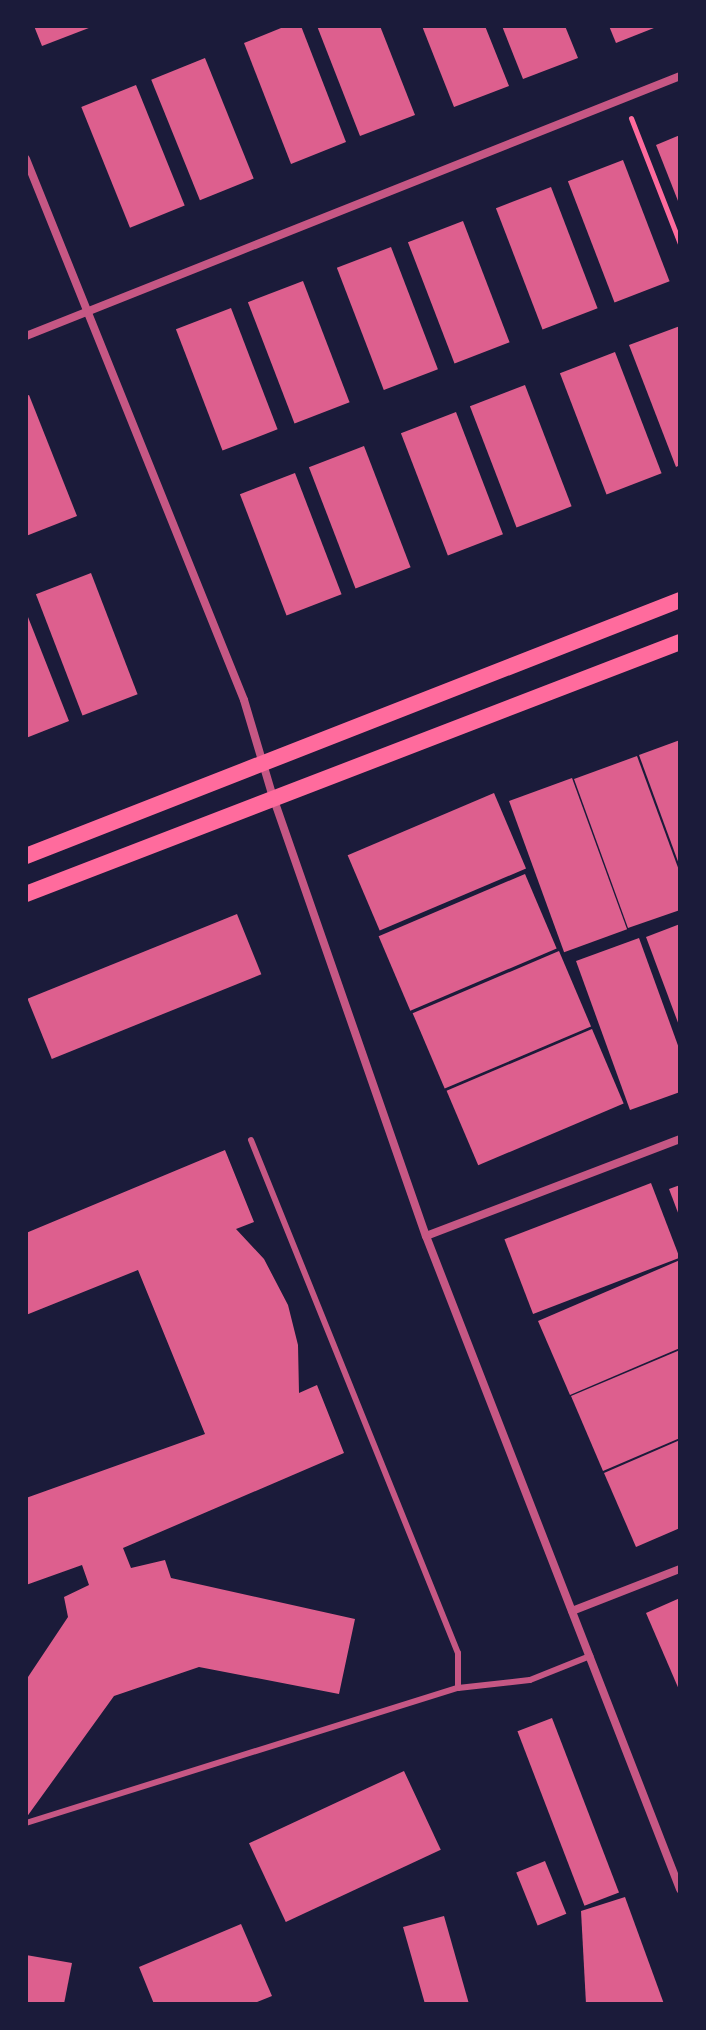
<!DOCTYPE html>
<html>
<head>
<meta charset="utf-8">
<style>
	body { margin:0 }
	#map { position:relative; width:706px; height:2030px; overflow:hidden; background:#1b1b3a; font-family:Ubuntu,sans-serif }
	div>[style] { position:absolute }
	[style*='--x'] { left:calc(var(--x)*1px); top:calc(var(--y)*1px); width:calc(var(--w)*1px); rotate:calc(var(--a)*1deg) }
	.building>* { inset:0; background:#dd5f8e; transform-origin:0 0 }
	.path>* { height:5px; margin:-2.5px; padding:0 2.5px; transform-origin:2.5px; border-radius:2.5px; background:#ff6b9d }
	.service>* { height:6px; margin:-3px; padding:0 3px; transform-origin:3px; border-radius:3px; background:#c65784 }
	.minor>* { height:8px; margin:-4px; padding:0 4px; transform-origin:4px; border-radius:4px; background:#c65784 }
	.secondary>* { height:16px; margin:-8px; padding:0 8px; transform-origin:8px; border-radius:8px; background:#ff6b9d }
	span { translate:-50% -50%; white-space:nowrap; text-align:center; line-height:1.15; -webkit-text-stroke:8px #1b1b3a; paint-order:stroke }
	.frame { position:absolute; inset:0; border:28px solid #1b1b3a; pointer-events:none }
</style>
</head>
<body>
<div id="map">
	<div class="building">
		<div style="clip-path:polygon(34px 26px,94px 26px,42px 46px)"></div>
		<div style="clip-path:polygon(286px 26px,301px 26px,346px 142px,291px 164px,244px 43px)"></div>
		<div style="clip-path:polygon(317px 26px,380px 26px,415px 115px,360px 136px)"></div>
		<div style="clip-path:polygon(422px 26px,485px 26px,509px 86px,454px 107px)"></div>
		<div style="clip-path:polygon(502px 26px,565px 26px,578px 58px,523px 79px)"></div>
		<div style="clip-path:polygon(609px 26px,659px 26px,616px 43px)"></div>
		<div style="left:205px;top:58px;width:130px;height:58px;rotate:68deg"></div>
		<div style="left:136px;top:85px;width:130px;height:59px;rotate:68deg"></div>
		<div style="clip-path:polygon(680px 135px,680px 206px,656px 145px)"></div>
		<div style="left:623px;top:160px;width:130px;height:59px;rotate:69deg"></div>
		<div style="left:551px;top:187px;width:130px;height:59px;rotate:69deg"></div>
		<div style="left:463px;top:221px;width:130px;height:59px;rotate:69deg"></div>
		<div style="left:391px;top:247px;width:131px;height:58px;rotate:69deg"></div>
		<div style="left:303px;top:281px;width:130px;height:59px;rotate:69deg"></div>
		<div style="left:231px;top:308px;width:130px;height:59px;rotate:69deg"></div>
		<div style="clip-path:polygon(680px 326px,680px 465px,676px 467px,629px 345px)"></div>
		<div style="left:615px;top:352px;width:130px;height:59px;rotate:69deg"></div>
		<div style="left:525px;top:385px;width:130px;height:59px;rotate:69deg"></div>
		<div style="clip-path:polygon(29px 395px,77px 516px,26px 536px,26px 396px)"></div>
		<div style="left:456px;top:412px;width:131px;height:59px;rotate:69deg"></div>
		<div style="left:364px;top:446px;width:130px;height:59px;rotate:69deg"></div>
		<div style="left:295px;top:473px;width:130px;height:59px;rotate:69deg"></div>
		<div style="left:91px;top:573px;width:130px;height:59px;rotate:69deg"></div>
		<div style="clip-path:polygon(26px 612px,69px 721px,26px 738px)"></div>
		<div style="clip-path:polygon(680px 740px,680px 867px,639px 755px)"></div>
		<div style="clip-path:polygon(637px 756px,680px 873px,680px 910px,628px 928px,574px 779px)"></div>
		<div style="left:572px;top:778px;width:161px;height:67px;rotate:70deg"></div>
		<div style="left:494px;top:793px;width:82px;height:159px;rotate:67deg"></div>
		<div style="left:525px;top:874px;width:81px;height:159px;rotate:67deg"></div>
		<div style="left:237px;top:914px;width:65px;height:226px;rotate:68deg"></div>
		<div style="clip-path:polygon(680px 924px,680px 1028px,646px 937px)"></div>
		<div style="clip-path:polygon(639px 938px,680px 1051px,680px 1092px,630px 1110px,576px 961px)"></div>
		<div style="left:559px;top:951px;width:82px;height:159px;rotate:67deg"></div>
		<div style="left:592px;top:1029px;width:81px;height:158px;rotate:67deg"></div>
		<div style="clip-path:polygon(225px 1150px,254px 1222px,236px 1229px,264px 1259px,288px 1305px,298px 1345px,299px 1393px,317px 1385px,344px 1453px,123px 1548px,131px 1568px,165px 1560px,171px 1578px,355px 1619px,339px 1694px,199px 1667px,114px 1696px,26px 1818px,26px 1680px,68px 1617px,64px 1597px,89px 1585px,82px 1565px,26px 1585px,26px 1498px,205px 1434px,138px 1270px,26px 1315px,26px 1233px)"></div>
		<div style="left:651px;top:1183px;width:80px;height:157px;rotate:69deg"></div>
		<div style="clip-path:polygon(680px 1185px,680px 1218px,669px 1189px)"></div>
		<div style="clip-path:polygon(680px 1260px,680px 1348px,570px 1395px,538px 1321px)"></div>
		<div style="clip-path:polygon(680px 1350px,680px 1438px,603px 1471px,571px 1396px)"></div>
		<div style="clip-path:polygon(680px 1440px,680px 1528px,636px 1547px,604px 1473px)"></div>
		<div style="clip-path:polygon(680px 1598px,680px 1692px,646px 1613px)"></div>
		<div style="left:552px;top:1718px;width:187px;height:37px;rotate:69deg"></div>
		<div style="left:404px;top:1771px;width:87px;height:171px;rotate:65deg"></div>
		<div style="left:545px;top:1861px;width:57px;height:31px;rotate:68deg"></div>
		<div style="clip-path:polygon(625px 1897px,664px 2004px,586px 2004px,581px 1911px)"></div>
		<div style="clip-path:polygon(444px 1916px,469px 2004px,425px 2004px,403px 1927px)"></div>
		<div style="clip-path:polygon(241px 1924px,272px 1996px,252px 2004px,154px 2004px,139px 1967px)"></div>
		<div style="clip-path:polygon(26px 1955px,72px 1963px,64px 2004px,26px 2004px)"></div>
	</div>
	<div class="path">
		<div style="--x:631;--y:118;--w:135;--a:68.7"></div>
	</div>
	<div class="service">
		<div style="--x:251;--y:1140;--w:553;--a:68.03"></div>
		<div style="--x:458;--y:1653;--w:35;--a:90"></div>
		<div style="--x:458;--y:1688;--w:72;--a:-6.3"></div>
		<div style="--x:530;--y:1680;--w:65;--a:-21.8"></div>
		<div style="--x:26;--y:1823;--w:453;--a:-17.4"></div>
	</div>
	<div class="minor">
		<div style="--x:26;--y:159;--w:583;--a:68.05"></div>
		<div style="--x:244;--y:700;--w:101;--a:73.4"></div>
		<div style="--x:273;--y:797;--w:465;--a:70.8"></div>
		<div style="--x:426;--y:1236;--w:701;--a:68.75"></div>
		<div style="--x:26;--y:336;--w:704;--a:-21.68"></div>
		<div style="--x:426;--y:1236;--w:272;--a:-20.9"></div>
		<div style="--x:572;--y:1611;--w:116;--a:-21.3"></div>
	</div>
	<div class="secondary">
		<div style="--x:26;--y:856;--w:702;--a:-21.38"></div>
		<div style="--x:26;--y:894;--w:701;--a:-21.07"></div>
	</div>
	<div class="frame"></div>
</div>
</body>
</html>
